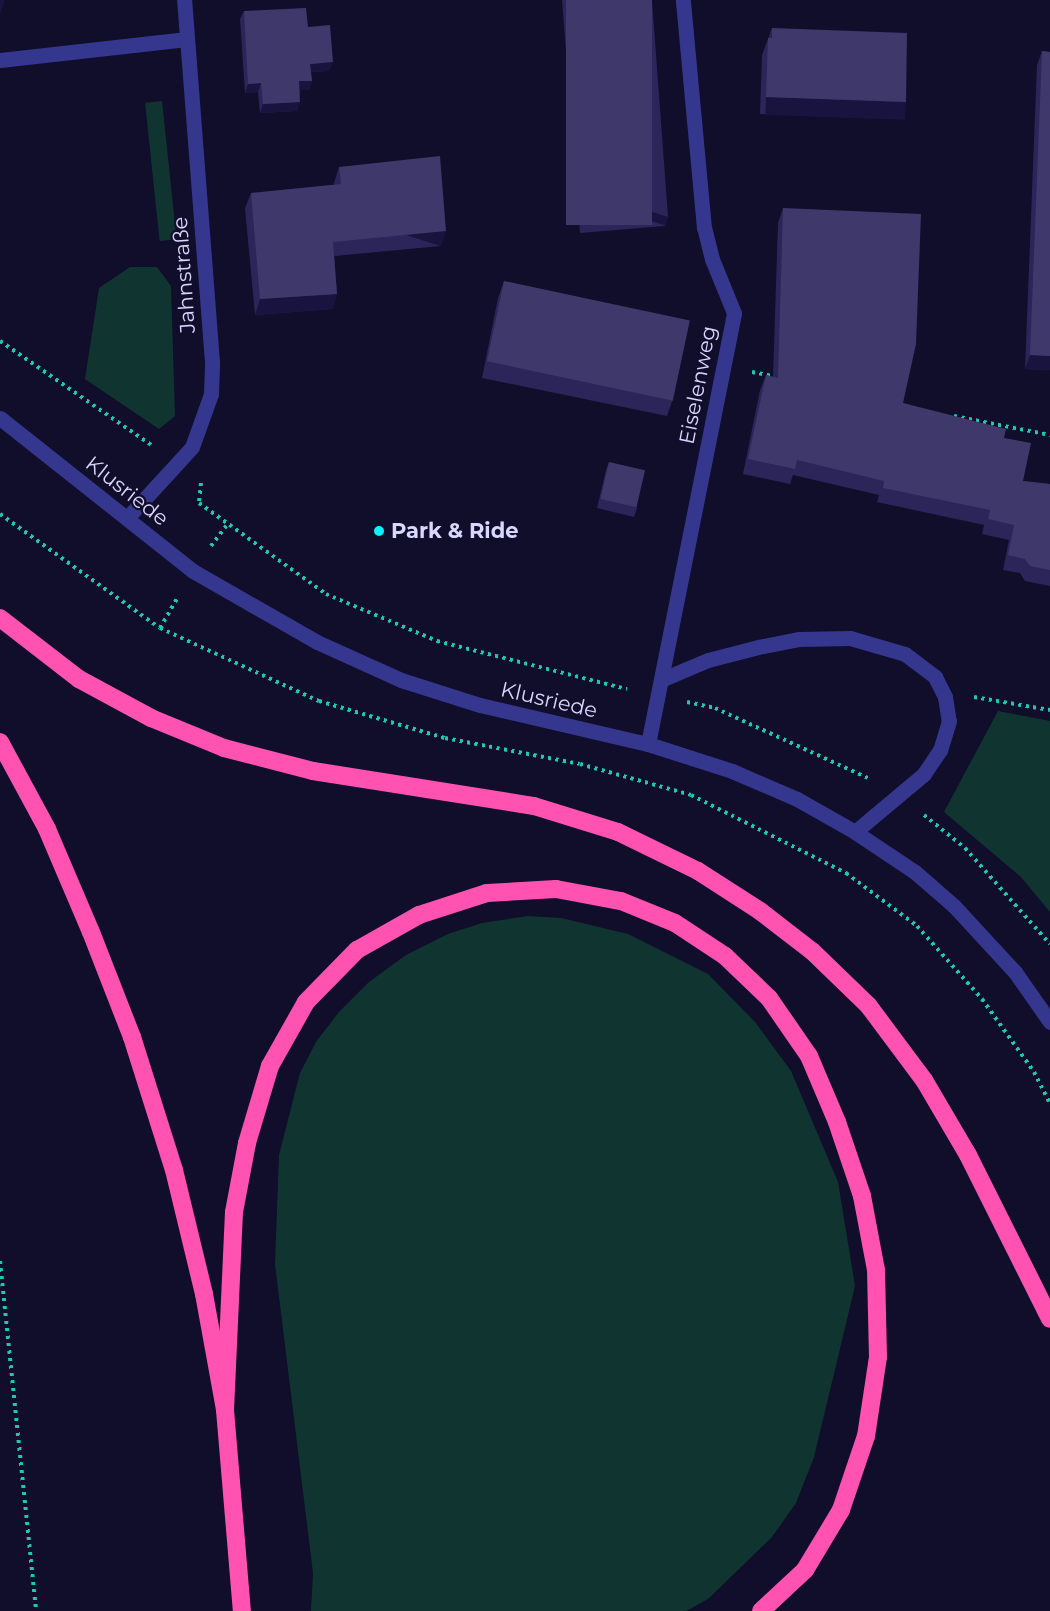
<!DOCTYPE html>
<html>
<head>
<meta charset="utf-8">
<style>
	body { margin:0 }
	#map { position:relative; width:1050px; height:1611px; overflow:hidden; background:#100e2a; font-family:Montserrat,sans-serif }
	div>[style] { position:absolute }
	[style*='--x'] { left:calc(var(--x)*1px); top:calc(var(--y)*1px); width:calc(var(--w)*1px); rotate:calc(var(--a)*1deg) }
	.green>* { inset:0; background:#103531; transform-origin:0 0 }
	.path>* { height:4px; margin-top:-2px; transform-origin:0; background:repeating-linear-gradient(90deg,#23c6b1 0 3px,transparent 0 7.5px) }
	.minor>* { height:15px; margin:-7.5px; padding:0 7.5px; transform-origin:7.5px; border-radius:7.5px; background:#34378d }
	.highway>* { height:18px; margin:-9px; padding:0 9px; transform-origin:9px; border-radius:9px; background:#ff52b1 }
	.wall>* { inset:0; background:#2c2559 }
	.shaded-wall>* { inset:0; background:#19143f; transform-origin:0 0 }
	.building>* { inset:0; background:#3e386b; transform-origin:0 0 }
	.dots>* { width:16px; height:16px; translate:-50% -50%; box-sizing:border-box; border:3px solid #100e2a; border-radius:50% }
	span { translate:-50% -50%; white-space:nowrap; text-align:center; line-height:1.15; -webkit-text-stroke:4.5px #100e2a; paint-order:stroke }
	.street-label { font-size:21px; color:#d8d7ff }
	.poi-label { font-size:21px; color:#d8d7ff; font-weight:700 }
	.left { translate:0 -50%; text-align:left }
</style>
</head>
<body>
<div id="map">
	<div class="green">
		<div style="left:162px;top:101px;width:139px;height:17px;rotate:84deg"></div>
		<div style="clip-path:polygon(130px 267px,157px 267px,171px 286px,175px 416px,159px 429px,85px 379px,99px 288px)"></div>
		<div style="clip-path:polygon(998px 711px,1050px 721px,1050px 912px,1021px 877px,944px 812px)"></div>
		<div style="clip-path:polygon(528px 916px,561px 918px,628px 934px,708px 974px,755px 1022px,791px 1071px,838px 1182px,855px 1286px,814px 1457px,796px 1503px,772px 1537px,708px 1599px,686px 1611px,311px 1611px,313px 1573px,275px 1264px,279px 1155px,300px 1073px,316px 1042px,339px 1012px,369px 982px,406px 955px,448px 934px,482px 923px)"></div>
	</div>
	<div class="path">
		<div style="--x:0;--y:341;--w:186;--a:34.5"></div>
		<div style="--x:752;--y:372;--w:25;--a:11"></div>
		<div style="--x:954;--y:416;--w:98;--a:11.2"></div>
		<div style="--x:201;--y:483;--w:20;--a:96"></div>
		<div style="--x:199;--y:503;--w:156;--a:35.6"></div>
		<div style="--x:326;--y:594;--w:121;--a:22.9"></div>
		<div style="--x:437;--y:641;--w:196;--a:14.2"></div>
		<div style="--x:0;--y:514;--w:196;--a:35.5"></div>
		<div style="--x:160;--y:628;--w:175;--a:24.7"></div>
		<div style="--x:319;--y:701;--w:131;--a:16.4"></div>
		<div style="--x:445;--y:738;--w:137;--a:10.9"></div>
		<div style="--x:580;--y:764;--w:115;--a:15.6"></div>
		<div style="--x:691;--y:795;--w:174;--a:26.7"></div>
		<div style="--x:846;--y:873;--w:89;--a:36.7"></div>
		<div style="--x:917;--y:926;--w:98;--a:48.3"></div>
		<div style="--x:982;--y:999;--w:90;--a:54.5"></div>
		<div style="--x:1034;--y:1072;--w:36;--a:63"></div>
		<div style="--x:211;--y:546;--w:26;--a:-53"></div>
		<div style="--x:160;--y:628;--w:36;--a:-60"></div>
		<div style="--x:974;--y:697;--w:77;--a:9.7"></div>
		<div style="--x:687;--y:702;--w:29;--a:12"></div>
		<div style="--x:715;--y:708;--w:170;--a:24.6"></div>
		<div style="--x:924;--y:815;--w:53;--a:38.8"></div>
		<div style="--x:965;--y:848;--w:128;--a:48.5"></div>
		<div style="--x:0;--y:1261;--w:352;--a:84.1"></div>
	</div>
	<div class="minor">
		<div style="--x:0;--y:60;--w:188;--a:-6.4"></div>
		<div style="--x:0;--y:418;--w:246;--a:38.4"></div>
		<div style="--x:193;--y:571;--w:143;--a:29.8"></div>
		<div style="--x:317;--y:642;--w:92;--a:24.3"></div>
		<div style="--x:401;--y:680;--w:83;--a:17.6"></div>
		<div style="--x:480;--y:705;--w:172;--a:13.1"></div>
		<div style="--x:648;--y:744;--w:88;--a:17.8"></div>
		<div style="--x:732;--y:771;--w:71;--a:23.3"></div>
		<div style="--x:797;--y:799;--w:67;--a:29.6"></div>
		<div style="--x:855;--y:832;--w:72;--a:33.7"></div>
		<div style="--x:915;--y:872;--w:52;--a:41.1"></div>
		<div style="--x:954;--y:906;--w:90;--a:47.3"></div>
		<div style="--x:1015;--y:972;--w:61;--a:55"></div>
		<div style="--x:127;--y:518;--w:96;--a:-47.5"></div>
		<div style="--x:192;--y:447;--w:56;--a:-70.3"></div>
		<div style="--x:211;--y:394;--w:32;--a:-88"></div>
		<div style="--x:212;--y:362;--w:363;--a:-94.4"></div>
		<div style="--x:663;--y:679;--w:49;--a:-22.9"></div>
		<div style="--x:708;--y:660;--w:52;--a:-14.6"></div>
		<div style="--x:758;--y:647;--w:42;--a:-11"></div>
		<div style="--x:799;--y:639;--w:51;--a:-1.1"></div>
		<div style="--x:850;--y:638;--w:57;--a:16.2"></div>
		<div style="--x:905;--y:654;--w:38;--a:37"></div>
		<div style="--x:935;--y:677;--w:22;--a:63"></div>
		<div style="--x:945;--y:697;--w:24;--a:81"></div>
		<div style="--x:949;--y:721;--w:30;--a:107"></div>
		<div style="--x:940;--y:750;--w:29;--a:124"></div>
		<div style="--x:924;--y:774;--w:90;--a:140"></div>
		<div style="--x:648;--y:744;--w:439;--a:-78.7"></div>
		<div style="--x:734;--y:313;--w:58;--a:-112.2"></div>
		<div style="--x:712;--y:259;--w:32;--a:-104"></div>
		<div style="--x:704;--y:228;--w:229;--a:-95.3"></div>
	</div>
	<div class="highway">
		<div style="--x:0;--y:618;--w:100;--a:37.7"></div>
		<div style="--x:79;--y:679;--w:82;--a:28.4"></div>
		<div style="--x:151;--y:718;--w:79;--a:22.3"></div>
		<div style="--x:224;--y:748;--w:92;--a:14.5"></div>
		<div style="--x:313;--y:771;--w:224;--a:9"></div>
		<div style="--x:534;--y:806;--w:88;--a:17.2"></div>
		<div style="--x:618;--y:832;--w:89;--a:26"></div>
		<div style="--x:698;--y:871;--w:74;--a:32.8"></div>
		<div style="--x:760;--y:911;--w:66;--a:37.6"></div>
		<div style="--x:812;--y:951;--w:78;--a:44"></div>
		<div style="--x:868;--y:1005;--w:94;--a:53.3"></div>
		<div style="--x:924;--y:1080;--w:87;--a:59.6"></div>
		<div style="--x:968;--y:1155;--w:183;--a:63.4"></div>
		<div style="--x:0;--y:742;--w:99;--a:61.6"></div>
		<div style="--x:47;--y:829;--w:112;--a:66.9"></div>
		<div style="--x:91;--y:932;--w:113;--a:68.7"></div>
		<div style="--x:132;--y:1037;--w:139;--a:72.5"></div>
		<div style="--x:174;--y:1170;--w:128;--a:76.4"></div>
		<div style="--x:204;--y:1294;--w:118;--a:79.7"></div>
		<div style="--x:225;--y:1410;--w:202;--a:85.2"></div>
		<div style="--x:225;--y:1410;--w:198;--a:-87.4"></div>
		<div style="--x:234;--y:1212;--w:70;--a:-79.3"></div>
		<div style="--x:247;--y:1143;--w:80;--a:-73.4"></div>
		<div style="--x:270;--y:1066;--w:73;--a:-60.6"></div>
		<div style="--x:306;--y:1002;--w:73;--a:-45.6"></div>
		<div style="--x:357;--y:950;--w:71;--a:-29.4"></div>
		<div style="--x:419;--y:915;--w:71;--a:-17.9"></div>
		<div style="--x:487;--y:893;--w:69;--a:-3.3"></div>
		<div style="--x:556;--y:889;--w:66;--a:10.5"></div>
		<div style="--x:621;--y:901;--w:58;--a:22.2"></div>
		<div style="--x:675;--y:923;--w:60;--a:33.4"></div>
		<div style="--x:725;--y:956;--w:61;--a:43.7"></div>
		<div style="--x:769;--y:998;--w:70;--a:55.4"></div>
		<div style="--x:809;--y:1056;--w:72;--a:67"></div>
		<div style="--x:837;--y:1122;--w:78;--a:71.3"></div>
		<div style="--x:862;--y:1196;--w:75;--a:79.3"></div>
		<div style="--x:876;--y:1270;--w:87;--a:88.7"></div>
		<div style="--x:878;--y:1357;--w:80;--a:98.6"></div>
		<div style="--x:866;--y:1436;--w:78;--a:108.7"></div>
		<div style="--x:841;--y:1510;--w:70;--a:121"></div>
		<div style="--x:805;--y:1570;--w:60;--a:137"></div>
	</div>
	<div class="wall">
		<div style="clip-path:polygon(562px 0,652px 0,668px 217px,665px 226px,580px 233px)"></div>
		<div style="clip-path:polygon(244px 11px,308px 27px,329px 71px,311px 72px,312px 81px,309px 90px,300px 90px,297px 111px,260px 113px,258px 92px,245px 93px,240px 19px)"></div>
		<div style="clip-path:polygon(772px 28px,906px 102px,900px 119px,760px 114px,762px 55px)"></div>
		<div style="clip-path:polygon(1042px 51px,1050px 52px,1050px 370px,1025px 369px,1037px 65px)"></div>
		<div style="clip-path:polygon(339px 167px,441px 246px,334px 256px,337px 294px,332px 309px,255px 315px,245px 208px,251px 193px,334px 185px,334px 183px)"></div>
		<div style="clip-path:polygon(783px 208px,903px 403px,1004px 438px,1023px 481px,1050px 484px,1050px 586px,1025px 581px,1020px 573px,1003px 570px,1009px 540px,982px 534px,984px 525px,877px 502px,879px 495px,793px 475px,790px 484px,743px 474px,760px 390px,766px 375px,773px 377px,778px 223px)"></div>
		<div style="clip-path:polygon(504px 281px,673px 399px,667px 416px,482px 378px,498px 298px)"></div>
		<div style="clip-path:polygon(609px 462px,637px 508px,634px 517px,597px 508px,606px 470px)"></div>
	</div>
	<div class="shaded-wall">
		<div style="clip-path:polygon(0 0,5px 0,0 14px)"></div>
		<div style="clip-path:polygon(333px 62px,329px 71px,307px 72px,310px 64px)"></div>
		<div style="clip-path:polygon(299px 81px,312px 81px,309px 90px,296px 90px)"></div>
		<div style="clip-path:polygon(261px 83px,258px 92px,245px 93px,248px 84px)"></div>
		<div style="left:766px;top:97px;width:140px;height:18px;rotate:2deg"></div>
		<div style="clip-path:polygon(300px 102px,297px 111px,260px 113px,263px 104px)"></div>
		<div style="left:668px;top:217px;width:9px;height:85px;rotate:108deg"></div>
		<div style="left:446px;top:231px;width:16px;height:114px;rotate:108deg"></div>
		<div style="clip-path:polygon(337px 294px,332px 309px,255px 315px,260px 299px)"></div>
		<div style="clip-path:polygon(1030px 355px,1050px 356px,1050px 370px,1025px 369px)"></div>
	</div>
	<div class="building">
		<div style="left:566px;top:0;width:86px;height:225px"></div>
		<div style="clip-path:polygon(306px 8px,308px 27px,330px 25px,333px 62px,310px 64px,312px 81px,299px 81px,300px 102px,263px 104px,261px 83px,248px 84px,244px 11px)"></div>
		<div style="clip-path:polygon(772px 28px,907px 33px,906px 102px,766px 97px,768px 38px,772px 38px)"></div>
		<div style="clip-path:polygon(1042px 51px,1050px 52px,1050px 356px,1030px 355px)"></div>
		<div style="clip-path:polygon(440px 156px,446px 231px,333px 242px,337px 294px,260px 299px,251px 193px,341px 184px,339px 167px)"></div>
		<div style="clip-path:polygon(783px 208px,921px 214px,916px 344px,903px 403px,1006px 429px,1004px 438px,1031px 443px,1023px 481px,1050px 484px,1050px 570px,1030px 566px,1025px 559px,1008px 555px,1014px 525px,988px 519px,990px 510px,883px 488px,884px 481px,797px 460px,795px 469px,748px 459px,766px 375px,778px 378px)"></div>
		<div style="left:504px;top:281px;width:190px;height:82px;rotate:12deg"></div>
		<div style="left:609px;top:462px;width:37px;height:38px;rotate:13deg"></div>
	</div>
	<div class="dots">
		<div style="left:379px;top:531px;background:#03f7ff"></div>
	</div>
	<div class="street-label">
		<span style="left:184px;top:275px;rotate:-94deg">Jahnstraße</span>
		<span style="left:698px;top:385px;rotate:-79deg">Eiselenweg</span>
		<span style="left:127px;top:491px;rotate:38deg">Klusriede</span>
		<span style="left:549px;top:700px;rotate:13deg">Klusriede</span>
	</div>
	<div class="poi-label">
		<span class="left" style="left:391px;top:531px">Park &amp; Ride</span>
	</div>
</div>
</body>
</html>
